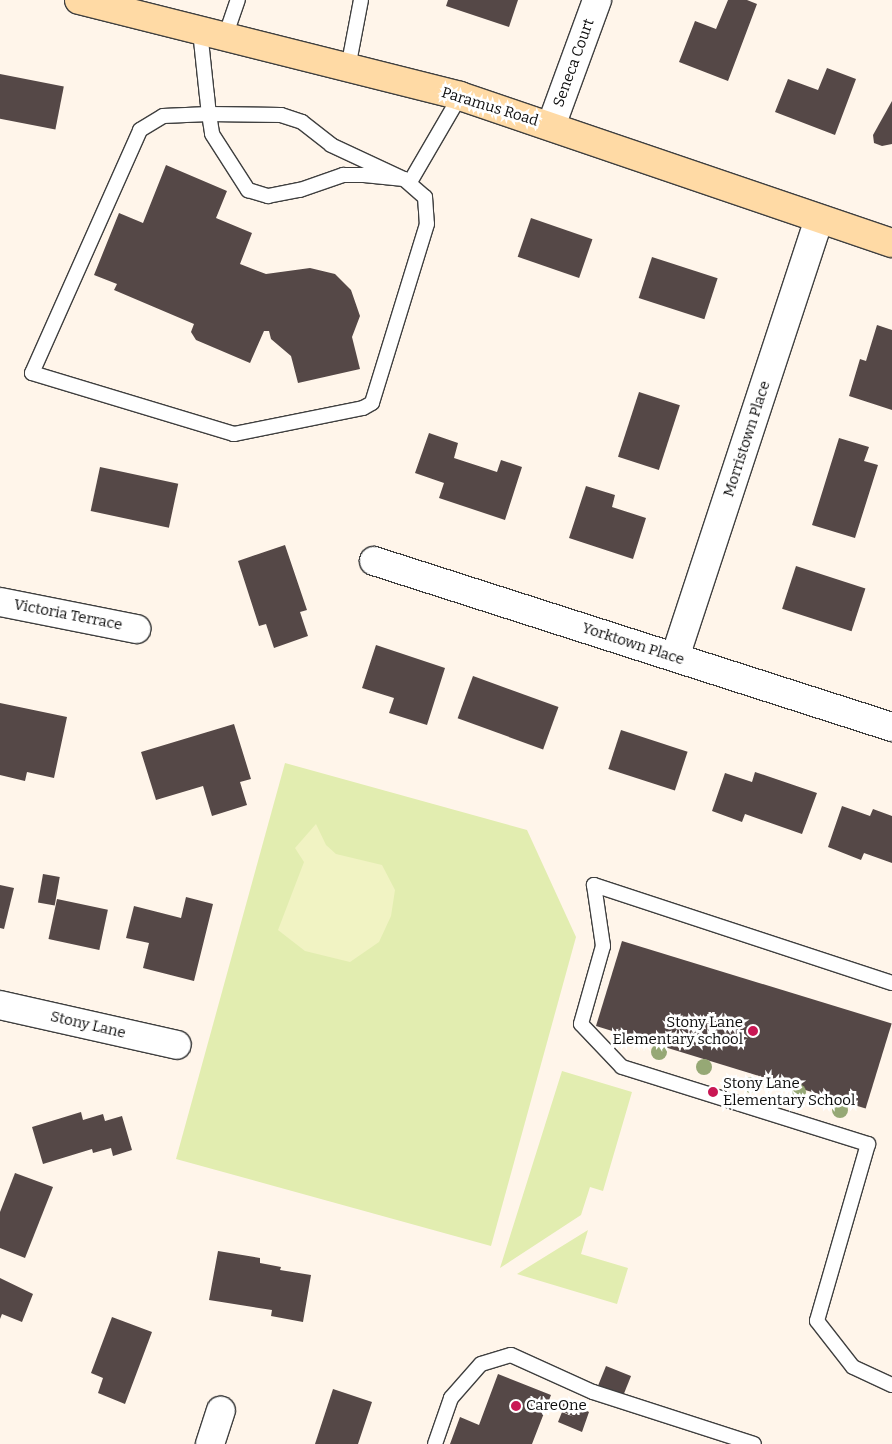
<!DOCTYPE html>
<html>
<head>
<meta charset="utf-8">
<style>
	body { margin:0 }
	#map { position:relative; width:892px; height:1444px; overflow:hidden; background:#fff5ea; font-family:Bitter,serif }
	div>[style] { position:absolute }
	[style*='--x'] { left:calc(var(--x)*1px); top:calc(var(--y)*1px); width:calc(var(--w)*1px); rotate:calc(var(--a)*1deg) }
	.green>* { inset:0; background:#e2edb0 }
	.pitch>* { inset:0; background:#f1f3c3 }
	.building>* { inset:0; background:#554847; transform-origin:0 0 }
	.roads { filter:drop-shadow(1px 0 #3f3f3f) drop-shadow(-1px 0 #3f3f3f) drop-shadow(0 1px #3f3f3f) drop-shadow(0 -1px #3f3f3f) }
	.lane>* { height:14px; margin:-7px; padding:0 7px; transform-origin:7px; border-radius:7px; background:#fff }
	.street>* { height:28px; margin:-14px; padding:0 14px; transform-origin:14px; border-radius:14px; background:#fff }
	.secondary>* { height:28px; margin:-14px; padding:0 14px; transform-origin:14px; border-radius:14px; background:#ffdaa5 }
	.trees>* { width:16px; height:16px; margin:-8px; border-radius:50%; background:#96a875 }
	.dots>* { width:14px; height:14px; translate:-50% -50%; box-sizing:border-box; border:2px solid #fff; border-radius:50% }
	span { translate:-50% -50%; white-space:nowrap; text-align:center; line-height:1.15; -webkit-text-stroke:5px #fff; paint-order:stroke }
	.street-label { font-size:15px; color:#0c0c0c }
	.poi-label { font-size:15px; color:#0c0c0c }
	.right { translate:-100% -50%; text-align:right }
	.left { translate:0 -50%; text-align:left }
</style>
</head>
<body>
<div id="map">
	<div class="green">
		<div style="clip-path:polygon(285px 763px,527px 830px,576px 937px,491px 1246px,176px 1159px)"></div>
		<div style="clip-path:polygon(562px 1071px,632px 1092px,603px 1191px,590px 1187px,581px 1215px,500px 1268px)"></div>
		<div style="clip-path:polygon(588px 1230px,581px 1254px,628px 1268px,617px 1304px,517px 1274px)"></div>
	</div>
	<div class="pitch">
		<div style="clip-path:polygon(316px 824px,326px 845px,336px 854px,382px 865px,395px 890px,391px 916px,379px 942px,350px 962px,305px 951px,278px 930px,304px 862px,295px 848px)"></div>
	</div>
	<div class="building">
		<div style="clip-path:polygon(448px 0,518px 0,509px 27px,446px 6px)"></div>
		<div style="clip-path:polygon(728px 0,747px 0,757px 4px,728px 81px,679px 62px,695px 21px,716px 29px)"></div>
		<div style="clip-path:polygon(827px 68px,856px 79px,835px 135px,775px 112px,788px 79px,818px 90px)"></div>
		<div style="left:0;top:74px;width:65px;height:44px;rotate:11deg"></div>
		<div style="clip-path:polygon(892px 101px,892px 144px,882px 146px,874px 143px,873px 135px)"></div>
		<div style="clip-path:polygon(166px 165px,227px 191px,216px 218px,252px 233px,240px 264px,266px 274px,310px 268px,335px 274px,351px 290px,360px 316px,352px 337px,360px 369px,298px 383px,291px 356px,271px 339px,269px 331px,264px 331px,250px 363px,196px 340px,191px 332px,194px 324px,114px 290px,117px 284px,94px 275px,119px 213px,143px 223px)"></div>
		<div style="left:531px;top:218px;width:65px;height:41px;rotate:19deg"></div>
		<div style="left:652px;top:257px;width:69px;height:43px;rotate:18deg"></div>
		<div style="clip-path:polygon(877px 325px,892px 330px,892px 410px,849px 396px,860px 359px,866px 361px)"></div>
		<div style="left:639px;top:392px;width:43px;height:68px;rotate:18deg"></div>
		<div style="clip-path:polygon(429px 433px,458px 443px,454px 458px,497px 472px,501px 460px,522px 467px,505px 520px,439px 498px,444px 483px,415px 473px)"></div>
		<div style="clip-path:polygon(839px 438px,869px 447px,864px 461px,878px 465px,855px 538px,812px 525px)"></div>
		<div style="left:100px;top:467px;width:80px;height:45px;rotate:12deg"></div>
		<div style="clip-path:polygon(586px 486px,615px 495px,612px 507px,646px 518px,633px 559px,569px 538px)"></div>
		<div style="clip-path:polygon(285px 545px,307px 610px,300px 612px,308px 636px,274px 648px,266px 624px,259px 626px,238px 561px)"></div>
		<div style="left:796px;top:566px;width:73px;height:45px;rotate:18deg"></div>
		<div style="clip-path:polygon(376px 645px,445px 668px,427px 725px,389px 713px,394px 698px,362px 688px)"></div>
		<div style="left:473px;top:676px;width:91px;height:45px;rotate:20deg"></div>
		<div style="clip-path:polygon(0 703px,67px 717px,54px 778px,27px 772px,25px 781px,0 775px)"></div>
		<div style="clip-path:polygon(234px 724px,251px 779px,240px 782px,247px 805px,212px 816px,203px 786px,156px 800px,141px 752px)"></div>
		<div style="left:621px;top:730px;width:70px;height:41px;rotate:18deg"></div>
		<div style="clip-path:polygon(755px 772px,817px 793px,802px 834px,745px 814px,742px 822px,712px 811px,725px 773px,752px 782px)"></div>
		<div style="clip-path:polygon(842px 806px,870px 816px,873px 809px,892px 816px,892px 863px,864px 853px,861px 860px,828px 847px)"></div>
		<div style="left:43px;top:874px;width:17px;height:29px;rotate:10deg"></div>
		<div style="clip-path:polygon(0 885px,14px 888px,4px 929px,0 928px)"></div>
		<div style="clip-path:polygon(186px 897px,213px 904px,194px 981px,143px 968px,149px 943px,126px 938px,134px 906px,181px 918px)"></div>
		<div style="left:57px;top:899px;width:52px;height:41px;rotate:12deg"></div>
		<div style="left:622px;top:941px;width:282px;height:89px;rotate:17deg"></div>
		<div style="clip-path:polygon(81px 1112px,83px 1120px,103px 1114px,105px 1121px,122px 1116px,132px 1150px,113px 1156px,111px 1148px,93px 1153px,92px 1149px,43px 1164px,32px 1127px)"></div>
		<div style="clip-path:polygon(15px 1173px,53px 1187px,25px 1258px,0 1248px,0 1212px)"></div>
		<div style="clip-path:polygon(218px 1251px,260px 1258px,260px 1263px,281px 1267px,280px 1270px,311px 1275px,303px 1322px,271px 1316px,272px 1310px,209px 1300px)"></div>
		<div style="clip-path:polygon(0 1278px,33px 1294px,22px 1322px,2px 1314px,0 1319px)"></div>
		<div style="clip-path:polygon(112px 1317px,152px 1332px,125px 1404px,98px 1393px,103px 1378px,91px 1373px)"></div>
		<div style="left:606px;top:1366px;width:27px;height:23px;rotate:22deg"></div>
		<div style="clip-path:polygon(498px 1374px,551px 1395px,532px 1444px,450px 1444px,460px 1417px,479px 1425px)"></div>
		<div style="clip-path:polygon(333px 1389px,372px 1402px,358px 1444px,315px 1444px)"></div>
		<div style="clip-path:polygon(565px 1400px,589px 1412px,582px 1432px,558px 1422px,562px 1412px,574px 1417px,560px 1410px)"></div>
	</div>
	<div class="roads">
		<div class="lane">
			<div style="--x:200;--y:31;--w:65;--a:83.9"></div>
			<div style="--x:207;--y:96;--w:18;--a:84"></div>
			<div style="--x:209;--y:114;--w:20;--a:81"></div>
			<div style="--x:212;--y:134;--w:67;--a:57.3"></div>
			<div style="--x:248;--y:190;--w:21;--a:17"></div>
			<div style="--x:268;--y:196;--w:33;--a:-11"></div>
			<div style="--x:300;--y:190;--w:46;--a:-19.2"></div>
			<div style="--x:343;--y:175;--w:21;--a:0"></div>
			<div style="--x:364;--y:175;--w:40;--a:5.7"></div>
			<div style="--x:404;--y:179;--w:28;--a:41"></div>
			<div style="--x:425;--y:197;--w:27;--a:86"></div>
			<div style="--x:427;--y:224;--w:187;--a:107.1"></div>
			<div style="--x:372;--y:403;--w:10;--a:151"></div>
			<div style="--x:363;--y:408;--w:132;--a:168.6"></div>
			<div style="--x:234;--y:434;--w:211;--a:-163.2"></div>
			<div style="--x:32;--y:373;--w:266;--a:-66"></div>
			<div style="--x:140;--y:130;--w:27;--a:-31"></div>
			<div style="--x:163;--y:116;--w:46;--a:-2.5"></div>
			<div style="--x:209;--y:114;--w:72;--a:0.8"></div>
			<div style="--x:281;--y:115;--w:22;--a:18"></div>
			<div style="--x:302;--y:122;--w:37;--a:38"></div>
			<div style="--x:331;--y:145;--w:81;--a:25"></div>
			<div style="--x:225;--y:37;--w:39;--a:-71"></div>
			<div style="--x:348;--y:68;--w:69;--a:-79.2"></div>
			<div style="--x:410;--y:182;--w:99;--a:-59.8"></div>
			<div style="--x:892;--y:983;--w:314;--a:-161.8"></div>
			<div style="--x:594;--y:885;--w:62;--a:81.6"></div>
			<div style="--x:603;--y:946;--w:81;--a:105.8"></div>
			<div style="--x:581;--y:1024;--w:59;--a:46.4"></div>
			<div style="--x:622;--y:1067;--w:258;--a:17.4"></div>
			<div style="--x:868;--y:1144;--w:184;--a:106.1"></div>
			<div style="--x:817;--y:1321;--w:58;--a:52"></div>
			<div style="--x:853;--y:1367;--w:43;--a:24.8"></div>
			<div style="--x:435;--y:1444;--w:49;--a:-70.8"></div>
			<div style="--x:451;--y:1398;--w:45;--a:-48.6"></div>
			<div style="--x:481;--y:1364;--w:31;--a:-17"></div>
			<div style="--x:511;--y:1355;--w:90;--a:24.3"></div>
			<div style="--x:593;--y:1392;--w:169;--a:17.9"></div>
		</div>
		<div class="street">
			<div style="--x:551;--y:126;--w:134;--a:-69.9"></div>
			<div style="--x:374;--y:561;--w:544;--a:17.77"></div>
			<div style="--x:0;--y:602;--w:139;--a:11.2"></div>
			<div style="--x:675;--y:657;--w:460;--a:-71.8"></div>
			<div style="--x:0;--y:1005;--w:181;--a:12.7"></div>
			<div style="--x:210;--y:1444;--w:35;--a:-72"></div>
		</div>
		<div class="secondary">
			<div style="--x:79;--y:0;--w:393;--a:14.1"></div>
			<div style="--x:460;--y:96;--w:456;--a:18.8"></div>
		</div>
	</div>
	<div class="trees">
		<div style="left:659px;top:1052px"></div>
		<div style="left:704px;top:1067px"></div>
		<div style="left:751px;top:1085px"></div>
		<div style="left:798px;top:1092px"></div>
		<div style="left:840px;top:1110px"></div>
	</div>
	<div class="dots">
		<div style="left:753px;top:1031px;background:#c91754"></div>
		<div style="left:713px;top:1092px;background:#c91754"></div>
		<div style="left:516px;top:1406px;background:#c91754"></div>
	</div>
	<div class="street-label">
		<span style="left:574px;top:63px;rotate:-70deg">Seneca Court</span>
		<span style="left:490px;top:107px;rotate:17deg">Paramus Road</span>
		<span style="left:747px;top:439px;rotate:-72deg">Morristown Place</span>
		<span style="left:68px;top:615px;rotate:11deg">Victoria Terrace</span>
		<span style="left:633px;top:644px;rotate:18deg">Yorktown Place</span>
		<span style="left:88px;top:1025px;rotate:13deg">Stony Lane</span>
	</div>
	<div class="poi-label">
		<span class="right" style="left:743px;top:1031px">Stony Lane<br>Elementary school</span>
		<span class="left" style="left:723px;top:1092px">Stony Lane<br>Elementary School</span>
		<span class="left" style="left:526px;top:1406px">CareOne</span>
	</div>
</div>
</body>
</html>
